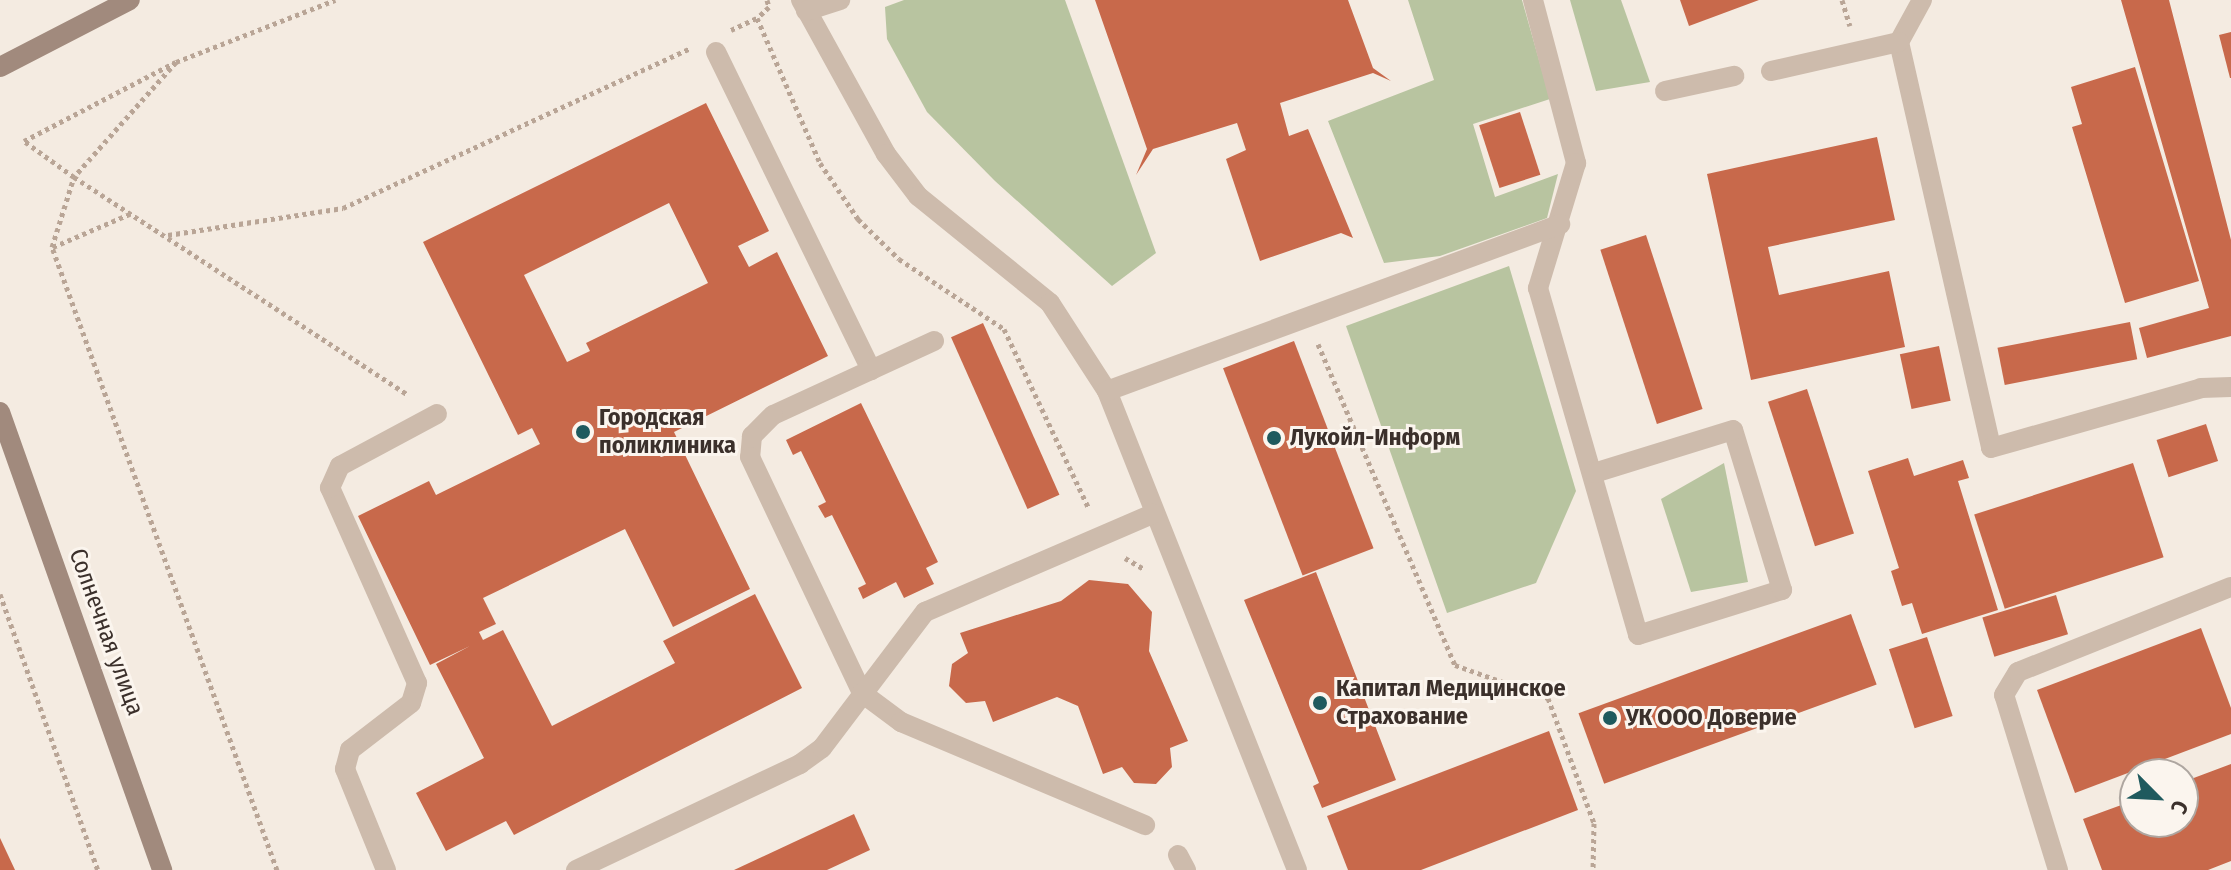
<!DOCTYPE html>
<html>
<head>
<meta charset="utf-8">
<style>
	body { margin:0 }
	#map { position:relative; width:2231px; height:870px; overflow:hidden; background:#f4ebe1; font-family:"Fira Sans Condensed",sans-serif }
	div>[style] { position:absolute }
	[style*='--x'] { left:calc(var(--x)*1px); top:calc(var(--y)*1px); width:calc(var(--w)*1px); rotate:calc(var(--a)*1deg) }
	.green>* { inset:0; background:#b8c4a0 }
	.building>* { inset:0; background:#c8694b; transform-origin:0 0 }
	.path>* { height:5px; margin-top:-2.5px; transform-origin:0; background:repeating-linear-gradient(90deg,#b9a596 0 4px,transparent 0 8px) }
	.lane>* { height:20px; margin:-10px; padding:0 10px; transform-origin:10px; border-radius:10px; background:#cdbbac }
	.secondary>* { height:20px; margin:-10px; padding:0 10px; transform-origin:10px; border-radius:10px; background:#a18a7d }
	.dots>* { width:22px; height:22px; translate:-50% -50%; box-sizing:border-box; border:4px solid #fbf5ee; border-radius:50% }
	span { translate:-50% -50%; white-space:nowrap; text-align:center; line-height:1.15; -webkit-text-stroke:6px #fbf5ee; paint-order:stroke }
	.poi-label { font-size:24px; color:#3b302b; font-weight:700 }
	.left { translate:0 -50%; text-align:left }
	.street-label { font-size:24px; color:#3b302b }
	.north { position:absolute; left:2119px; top:758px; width:80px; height:80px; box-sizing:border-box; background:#fbf5ee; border:2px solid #aea6a0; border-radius:50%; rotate:114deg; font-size:22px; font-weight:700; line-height:32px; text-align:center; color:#3b302b }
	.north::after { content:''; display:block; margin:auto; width:28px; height:36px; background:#1f5a5e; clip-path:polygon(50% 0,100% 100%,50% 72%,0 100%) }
</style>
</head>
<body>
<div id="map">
	<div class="green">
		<div style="clip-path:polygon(904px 0,1065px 0,1156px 253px,1112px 286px,995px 181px,927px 112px,887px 39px,885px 7px)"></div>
		<div style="clip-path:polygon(1408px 0,1522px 0,1550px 99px,1473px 124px,1495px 197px,1558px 174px,1547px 218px,1440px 256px,1384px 263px,1328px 121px,1434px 80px)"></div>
		<div style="clip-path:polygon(1570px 0,1621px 0,1650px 82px,1596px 91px)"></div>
		<div style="clip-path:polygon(1509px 266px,1576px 491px,1536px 583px,1447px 613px,1346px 326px)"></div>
		<div style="clip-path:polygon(1724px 463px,1748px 582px,1691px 592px,1661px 499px)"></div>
	</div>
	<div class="building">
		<div style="clip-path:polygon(1095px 0,1348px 0,1373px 68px,1391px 81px,1373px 73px,1280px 103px,1289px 136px,1308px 129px,1353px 238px,1341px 233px,1260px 261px,1226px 159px,1246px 150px,1237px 123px,1153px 149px,1136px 175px,1147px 149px)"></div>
		<div style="clip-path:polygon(1680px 0,1759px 0,1689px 26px)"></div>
		<div style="clip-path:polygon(2121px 0,2169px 0,2231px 240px,2231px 336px,2147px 358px,2139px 328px,2209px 308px)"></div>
		<div style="clip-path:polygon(2231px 32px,2231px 78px,2230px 78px,2219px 35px)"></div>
		<div style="clip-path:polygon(2135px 67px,2199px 281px,2125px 303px,2072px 127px,2082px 124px,2071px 87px)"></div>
		<div style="clip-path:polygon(evenodd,706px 103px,769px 231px,738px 246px,749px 267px,777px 252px,828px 356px,674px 432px,750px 589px,673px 627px,625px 529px,483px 598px,496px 624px,479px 632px,483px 640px,503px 630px,552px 726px,675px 663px,663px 641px,755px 594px,802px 688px,514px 835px,506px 821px,446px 851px,416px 793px,484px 758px,436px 664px,470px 646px,430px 665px,358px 516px,429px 481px,436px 495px,540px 444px,532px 428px,518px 435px,423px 242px,706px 103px,669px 203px,708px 283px,586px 343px,590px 351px,567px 362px,524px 275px,669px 203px)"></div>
		<div style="left:1520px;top:112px;width:66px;height:43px;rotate:72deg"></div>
		<div style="clip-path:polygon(1877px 137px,1895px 220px,1768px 247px,1779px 295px,1889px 271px,1905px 347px,1751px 380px,1707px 174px)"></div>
		<div style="left:1646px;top:235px;width:183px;height:48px;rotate:72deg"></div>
		<div style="left:2130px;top:322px;width:38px;height:135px;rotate:79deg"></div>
		<div style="left:983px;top:323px;width:188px;height:35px;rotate:66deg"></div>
		<div style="left:1294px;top:341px;width:222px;height:76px;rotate:69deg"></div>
		<div style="left:1939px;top:346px;width:56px;height:40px;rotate:78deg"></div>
		<div style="left:1807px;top:389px;width:152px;height:41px;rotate:72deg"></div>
		<div style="clip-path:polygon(861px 403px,938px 562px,926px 568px,934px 584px,904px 598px,896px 582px,863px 599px,858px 588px,866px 584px,832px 515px,825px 518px,818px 506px,826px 502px,801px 451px,793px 455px,786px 440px)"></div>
		<div style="left:2206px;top:424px;width:39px;height:52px;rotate:72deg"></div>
		<div style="clip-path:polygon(1908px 458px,1914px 476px,1963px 460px,1969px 478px,1958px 481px,1998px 610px,1922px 634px,1912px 603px,1902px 606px,1891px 571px,1899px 568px,1868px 471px)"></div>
		<div style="left:2133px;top:463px;width:99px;height:167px;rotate:72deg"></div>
		<div style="clip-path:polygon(1316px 572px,1396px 780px,1322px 808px,1313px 786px,1319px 783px,1244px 600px)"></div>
		<div style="clip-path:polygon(1089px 580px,1128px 584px,1152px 612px,1149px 651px,1188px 741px,1170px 748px,1172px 767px,1156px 784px,1134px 783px,1122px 767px,1103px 774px,1078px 706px,1057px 697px,993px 722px,985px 701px,966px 703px,949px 686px,952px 664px,968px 653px,960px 633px,1061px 601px)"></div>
		<div style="left:2056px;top:595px;width:41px;height:77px;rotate:73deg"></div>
		<div style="left:1851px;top:614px;width:75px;height:290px;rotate:70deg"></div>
		<div style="clip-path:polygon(2201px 628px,2231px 708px,2231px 734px,2075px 793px,2037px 690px)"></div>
		<div style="left:1927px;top:637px;width:83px;height:40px;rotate:72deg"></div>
		<div style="clip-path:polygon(1549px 731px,1578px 810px,1421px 870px,1348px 870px,1327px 816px)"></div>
		<div style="clip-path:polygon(2231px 764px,2231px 861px,2208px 870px,2102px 870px,2083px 819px,2135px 800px,2135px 822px,2183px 822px,2183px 782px)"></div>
		<div style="clip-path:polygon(854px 814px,870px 850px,827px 870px,734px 870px)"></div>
		<div style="clip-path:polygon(0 838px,15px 870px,0 870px)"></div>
	</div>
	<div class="path">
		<div style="--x:767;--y:0;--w:7;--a:74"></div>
		<div style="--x:769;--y:7;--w:16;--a:137"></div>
		<div style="--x:757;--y:18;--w:158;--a:66.5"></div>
		<div style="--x:820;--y:163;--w:68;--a:55.8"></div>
		<div style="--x:858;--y:219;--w:57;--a:44.3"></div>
		<div style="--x:899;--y:259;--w:126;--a:33.7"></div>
		<div style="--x:1004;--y:329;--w:199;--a:64.7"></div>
		<div style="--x:1842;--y:0;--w:27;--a:73"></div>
		<div style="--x:731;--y:30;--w:29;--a:-25"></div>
		<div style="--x:176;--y:62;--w:154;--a:131.6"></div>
		<div style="--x:74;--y:177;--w:62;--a:-144.2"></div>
		<div style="--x:24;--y:141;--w:171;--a:-27.5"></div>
		<div style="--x:176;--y:62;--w:171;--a:-21.3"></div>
		<div style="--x:168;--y:235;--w:177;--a:-8.8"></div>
		<div style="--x:343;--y:208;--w:381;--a:-24.7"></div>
		<div style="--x:53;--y:247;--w:86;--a:-23.3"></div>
		<div style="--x:1318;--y:344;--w:349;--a:66.9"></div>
		<div style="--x:1455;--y:665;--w:99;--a:19.5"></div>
		<div style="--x:1548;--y:698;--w:133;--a:69.8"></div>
		<div style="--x:1594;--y:823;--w:47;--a:91.2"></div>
		<div style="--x:1125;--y:558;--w:22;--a:30"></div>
		<div style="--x:0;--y:594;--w:293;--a:70.5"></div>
		<div style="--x:277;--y:870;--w:662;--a:-109.86"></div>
		<div style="--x:52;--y:247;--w:73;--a:-72.6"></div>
		<div style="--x:74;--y:177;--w:397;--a:33.1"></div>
	</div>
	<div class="lane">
		<div style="--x:801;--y:0;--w:176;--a:61.1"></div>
		<div style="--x:886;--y:154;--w:53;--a:52.7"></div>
		<div style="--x:918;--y:196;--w:170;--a:39"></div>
		<div style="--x:1050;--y:303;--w:105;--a:57.1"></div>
		<div style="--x:1107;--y:391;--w:515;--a:68.36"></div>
		<div style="--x:1533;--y:0;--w:169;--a:75.2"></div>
		<div style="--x:1576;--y:163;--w:131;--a:106.9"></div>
		<div style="--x:1538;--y:288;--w:361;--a:73.9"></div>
		<div style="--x:1638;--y:635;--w:151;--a:-17.4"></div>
		<div style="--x:1782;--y:590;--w:167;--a:-107"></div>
		<div style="--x:1733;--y:430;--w:145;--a:162.8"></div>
		<div style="--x:1922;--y:0;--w:48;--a:118.7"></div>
		<div style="--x:1899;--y:42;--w:416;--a:77.2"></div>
		<div style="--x:1991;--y:448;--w:218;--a:-15.9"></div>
		<div style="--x:2201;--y:388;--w:30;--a:-2"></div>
		<div style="--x:806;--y:11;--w:36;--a:-18"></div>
		<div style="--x:716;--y:52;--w:354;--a:64"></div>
		<div style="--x:1771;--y:71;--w:131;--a:-12.8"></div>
		<div style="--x:1665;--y:91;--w:71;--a:-12.3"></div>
		<div style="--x:934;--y:341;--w:177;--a:155.3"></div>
		<div style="--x:773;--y:415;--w:30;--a:135"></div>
		<div style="--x:752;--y:436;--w:21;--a:95"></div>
		<div style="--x:750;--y:457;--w:261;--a:64.6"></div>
		<div style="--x:862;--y:693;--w:49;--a:36.6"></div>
		<div style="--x:901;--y:722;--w:265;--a:22.9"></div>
		<div style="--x:1107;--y:391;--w:483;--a:-20.2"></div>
		<div style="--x:1178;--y:855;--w:17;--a:62"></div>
		<div style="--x:386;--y:870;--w:109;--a:-112.1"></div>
		<div style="--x:345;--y:769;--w:20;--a:-75"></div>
		<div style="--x:350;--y:750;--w:77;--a:-37.6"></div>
		<div style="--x:411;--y:703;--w:21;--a:-73"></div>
		<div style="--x:417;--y:683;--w:214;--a:-114"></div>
		<div style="--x:330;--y:488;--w:24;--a:-66"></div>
		<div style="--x:340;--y:466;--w:110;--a:-28.2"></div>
		<div style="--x:576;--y:870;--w:248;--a:-25.3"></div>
		<div style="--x:800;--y:764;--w:27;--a:-36"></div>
		<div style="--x:822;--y:748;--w:171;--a:-52.9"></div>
		<div style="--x:925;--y:612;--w:248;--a:-23.3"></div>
		<div style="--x:2058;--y:870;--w:183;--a:-107.1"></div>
		<div style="--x:2004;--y:695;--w:27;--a:-59"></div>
		<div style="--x:2018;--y:672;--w:229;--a:-21.8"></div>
	</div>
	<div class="secondary">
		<div style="--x:0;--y:67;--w:146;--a:-27.3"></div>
		<div style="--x:0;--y:412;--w:486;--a:70.5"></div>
	</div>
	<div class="dots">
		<div style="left:583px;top:432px;background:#1f5a5e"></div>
		<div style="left:1274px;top:438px;background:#1f5a5e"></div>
		<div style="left:1320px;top:703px;background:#1f5a5e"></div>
		<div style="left:1610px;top:718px;background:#1f5a5e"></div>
	</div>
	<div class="poi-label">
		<span class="left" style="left:599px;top:432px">Городская<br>поликлиника</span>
		<span class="left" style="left:1290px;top:438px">Лукойл-Информ</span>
		<span class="left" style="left:1336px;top:703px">Капитал Медицинское<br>Страхование</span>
		<span class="left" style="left:1626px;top:718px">УК ООО Доверие</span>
	</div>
	<div class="street-label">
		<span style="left:106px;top:632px;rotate:70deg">Солнечная улица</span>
	</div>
	<div class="north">С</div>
</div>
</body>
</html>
